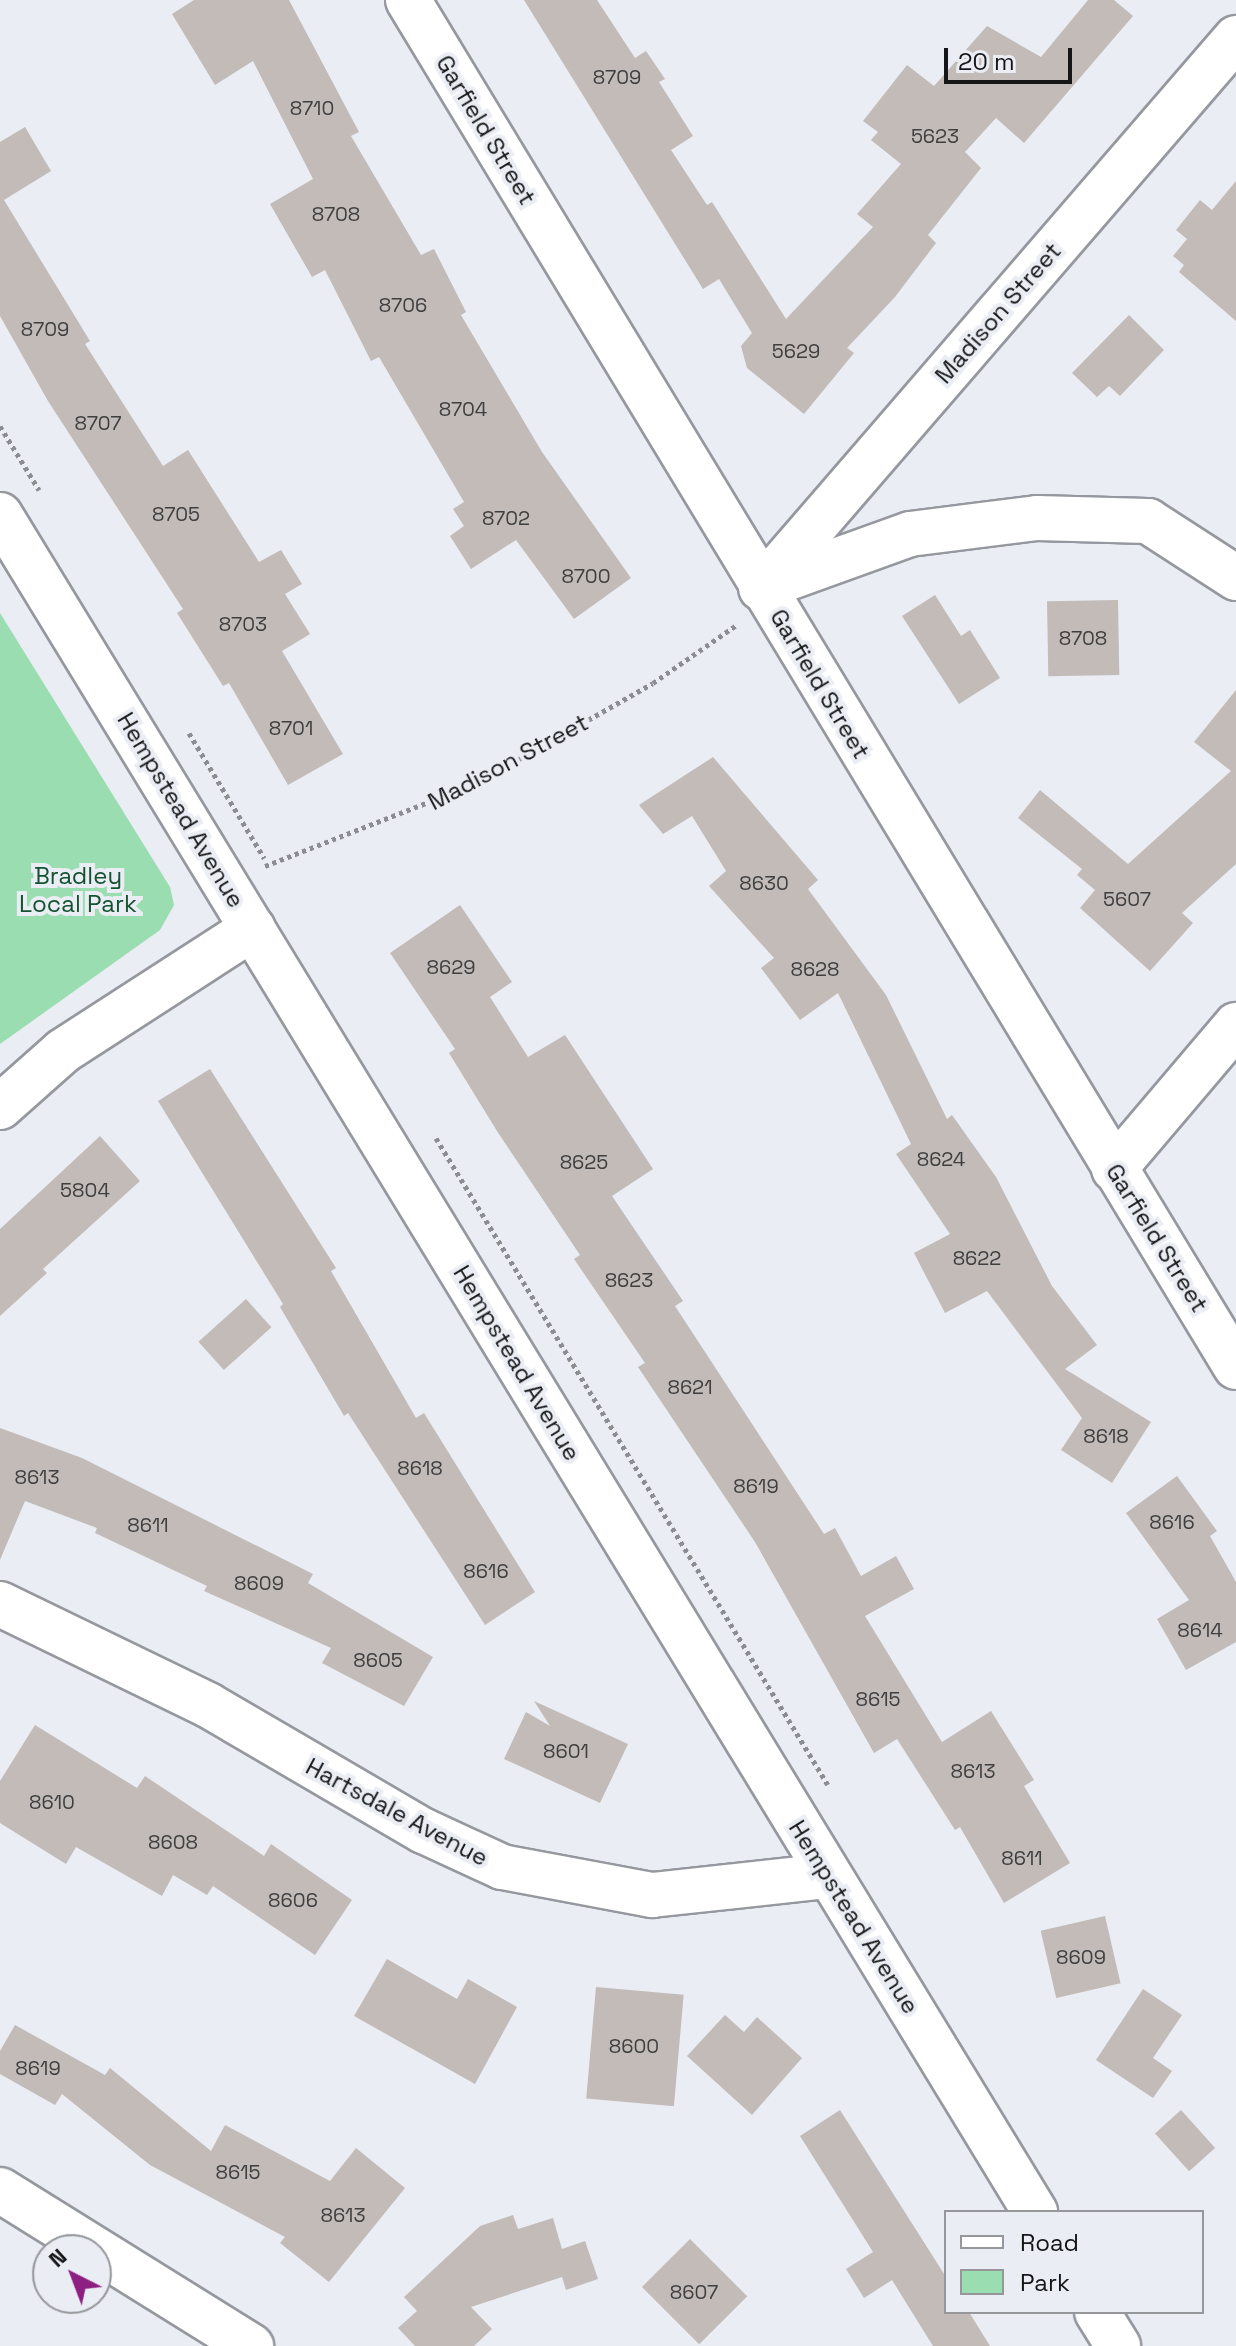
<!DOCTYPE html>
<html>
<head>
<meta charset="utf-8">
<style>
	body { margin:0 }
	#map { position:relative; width:1236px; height:2346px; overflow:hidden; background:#eaedf3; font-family:"Space Grotesk",sans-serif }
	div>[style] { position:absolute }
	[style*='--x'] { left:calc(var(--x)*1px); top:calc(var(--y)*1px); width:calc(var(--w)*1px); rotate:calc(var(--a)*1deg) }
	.green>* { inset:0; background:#99ddb0 }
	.building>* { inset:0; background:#c2bbb8; transform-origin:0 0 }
	.path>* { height:5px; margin-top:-2.5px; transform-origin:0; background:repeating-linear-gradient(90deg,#8b8d91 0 4px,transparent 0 8px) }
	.roads { filter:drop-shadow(2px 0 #95989e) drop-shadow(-2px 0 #95989e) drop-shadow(0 2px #95989e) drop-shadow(0 -2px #95989e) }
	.minor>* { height:44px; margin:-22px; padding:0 22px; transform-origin:22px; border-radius:22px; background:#fff }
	span { translate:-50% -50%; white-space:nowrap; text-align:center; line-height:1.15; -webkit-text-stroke:8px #eaedf3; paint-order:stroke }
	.number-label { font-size:20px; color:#403f40 }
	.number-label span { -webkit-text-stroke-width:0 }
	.street-label { font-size:24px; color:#151618 }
	.park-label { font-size:24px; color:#145230 }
	.legend { position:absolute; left:944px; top:2210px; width:260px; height:104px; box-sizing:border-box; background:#eaedf3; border:2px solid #95979b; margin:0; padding:10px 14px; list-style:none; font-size:24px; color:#151618 }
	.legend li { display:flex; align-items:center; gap:16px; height:40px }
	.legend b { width:40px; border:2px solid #95979b }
	.north { position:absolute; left:32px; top:2234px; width:80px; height:80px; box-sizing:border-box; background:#eaedf3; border:2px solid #95979b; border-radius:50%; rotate:318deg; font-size:22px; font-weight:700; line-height:32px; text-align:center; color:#151618 }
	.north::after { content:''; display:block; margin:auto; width:28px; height:36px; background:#8d1f82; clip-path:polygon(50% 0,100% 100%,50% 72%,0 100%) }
	.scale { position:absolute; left:944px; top:48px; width:128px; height:36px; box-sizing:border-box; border:4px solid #151618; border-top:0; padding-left:10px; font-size:24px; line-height:28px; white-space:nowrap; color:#151618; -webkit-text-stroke:6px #eaedf3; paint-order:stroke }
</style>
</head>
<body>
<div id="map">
	<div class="green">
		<div style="clip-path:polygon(0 613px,170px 887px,174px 905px,160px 930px,0 1044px)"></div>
	</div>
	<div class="building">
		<div style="clip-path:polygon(194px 0,289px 0,359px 132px,351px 136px,421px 255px,434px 249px,466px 312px,461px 315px,542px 452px,631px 578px,574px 619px,516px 540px,471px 569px,450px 536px,464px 526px,453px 509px,464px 502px,379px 357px,371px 361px,325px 270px,312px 277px,270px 204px,313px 179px,253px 61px,215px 85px,172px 14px)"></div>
		<div style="clip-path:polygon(524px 0,597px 0,635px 58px,646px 51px,665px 79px,659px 82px,693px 136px,671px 150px,707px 205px,712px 202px,786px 319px,873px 227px,857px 214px,901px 164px,871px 140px,878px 132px,863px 121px,907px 65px,934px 86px,987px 26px,1041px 57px,1088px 0,1114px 0,1133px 16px,1024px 143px,996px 118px,965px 152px,981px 168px,928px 235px,936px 243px,895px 297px,847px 348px,854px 353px,804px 414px,747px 368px,741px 346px,752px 333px,719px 279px,703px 289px)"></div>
		<div style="clip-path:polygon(25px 127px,51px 171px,4px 200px,90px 341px,85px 344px,163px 466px,188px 450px,259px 562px,281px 550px,302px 584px,285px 594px,310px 634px,282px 651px,343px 754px,288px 785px,229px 683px,223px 686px,177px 613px,183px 609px,48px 401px,0 316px,0 142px)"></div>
		<div style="clip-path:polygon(1236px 181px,1236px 321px,1179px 272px,1184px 265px,1173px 256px,1187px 239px,1176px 230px,1200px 200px,1212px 210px)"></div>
		<div style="clip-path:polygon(1129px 315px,1164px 350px,1120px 396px,1109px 386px,1097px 397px,1072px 373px)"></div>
		<div style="clip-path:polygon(935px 595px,961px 636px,970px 630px,1000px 678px,959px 704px,902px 616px)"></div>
		<div style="left:1118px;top:600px;width:75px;height:71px;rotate:89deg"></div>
		<div style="clip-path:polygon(1236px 690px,1236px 864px,1182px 913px,1193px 923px,1150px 971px,1080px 908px,1095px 890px,1077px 875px,1082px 869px,1018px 818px,1040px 790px,1128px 864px,1231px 771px,1194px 742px)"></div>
		<div style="clip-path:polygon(713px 757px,818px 880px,808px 889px,886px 995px,947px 1119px,952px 1115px,996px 1177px,1052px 1286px,1097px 1345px,1065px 1369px,1151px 1422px,1112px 1483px,1061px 1450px,1082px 1418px,987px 1291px,945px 1313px,914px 1253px,950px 1234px,896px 1154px,911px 1144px,838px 993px,800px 1020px,761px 968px,774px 958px,709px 886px,726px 871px,692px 816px,663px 834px,639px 805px)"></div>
		<div style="clip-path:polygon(460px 905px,512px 982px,490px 997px,528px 1057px,565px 1035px,653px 1169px,612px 1196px,683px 1301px,675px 1306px,824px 1534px,835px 1528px,861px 1576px,896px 1556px,914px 1589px,865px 1616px,942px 1742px,991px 1711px,1034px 1780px,1024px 1786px,1070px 1863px,1004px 1903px,960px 1827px,955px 1830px,897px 1739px,874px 1753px,755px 1542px,638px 1367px,645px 1363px,574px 1259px,580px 1255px,497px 1131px,449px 1053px,455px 1049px,390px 953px)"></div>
		<div style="clip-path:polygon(210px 1069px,336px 1268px,331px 1271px,416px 1418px,424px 1413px,535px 1592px,485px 1625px,348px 1413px,344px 1416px,280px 1307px,283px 1304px,158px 1101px)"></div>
		<div style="clip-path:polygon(100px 1136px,140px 1181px,43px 1269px,47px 1273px,0 1316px,0 1229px)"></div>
		<div style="left:246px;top:1299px;width:38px;height:64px;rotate:48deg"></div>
		<div style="clip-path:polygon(0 1428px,82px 1458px,313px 1574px,308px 1583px,433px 1657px,404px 1706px,322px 1663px,331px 1648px,204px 1591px,207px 1586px,95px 1533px,97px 1528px,25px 1501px,0 1560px)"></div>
		<div style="clip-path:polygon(1177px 1476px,1217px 1531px,1210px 1536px,1236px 1582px,1236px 1642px,1186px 1670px,1157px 1619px,1189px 1600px,1126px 1513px)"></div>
		<div style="clip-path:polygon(534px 1701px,628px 1744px,600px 1803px,504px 1759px,526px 1712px,550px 1726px)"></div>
		<div style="clip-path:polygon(35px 1725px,137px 1788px,145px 1776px,264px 1856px,271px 1844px,352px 1900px,315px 1955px,213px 1886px,207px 1895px,173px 1875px,162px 1896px,76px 1847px,66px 1864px,0 1823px,0 1781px)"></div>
		<div style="left:1105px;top:1916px;width:69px;height:66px;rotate:77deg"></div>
		<div style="clip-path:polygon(387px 1959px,457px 1999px,468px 1979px,517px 2007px,475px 2084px,354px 2016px)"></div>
		<div style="left:596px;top:1987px;width:88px;height:112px;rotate:5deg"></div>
		<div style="clip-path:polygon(1143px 1989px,1182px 2015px,1153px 2058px,1172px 2071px,1153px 2098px,1096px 2060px)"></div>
		<div style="clip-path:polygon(725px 2015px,744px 2032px,757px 2017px,802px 2058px,752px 2115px,687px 2056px)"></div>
		<div style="clip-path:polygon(15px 2025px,105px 2075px,110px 2068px,211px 2151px,225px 2125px,330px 2181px,356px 2148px,405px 2188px,329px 2282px,280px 2243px,285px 2237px,150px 2165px,62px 2094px,55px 2105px,0 2074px,0 2051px)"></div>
		<div style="clip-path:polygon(840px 2110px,946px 2277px,946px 2312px,969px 2312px,990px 2346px,933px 2346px,892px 2280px,864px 2298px,846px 2269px,873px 2252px,800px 2136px)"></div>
		<div style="left:1181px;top:2110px;width:51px;height:35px;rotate:48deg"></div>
		<div style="clip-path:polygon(513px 2215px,518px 2229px,553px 2218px,562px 2249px,585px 2241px,598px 2279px,566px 2290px,562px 2277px,471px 2307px,492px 2329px,474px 2346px,415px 2346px,398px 2328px,417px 2311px,404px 2297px,480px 2226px)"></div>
		<div style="left:690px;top:2239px;width:81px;height:68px;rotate:45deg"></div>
	</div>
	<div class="path">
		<div style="--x:0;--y:426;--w:75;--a:58.6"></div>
		<div style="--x:189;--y:733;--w:146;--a:59"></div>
		<div style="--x:265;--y:866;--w:228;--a:-21.4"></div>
		<div style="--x:477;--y:783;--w:202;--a:-29.6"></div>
		<div style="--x:653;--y:683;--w:103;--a:-34.8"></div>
		<div style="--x:436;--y:1138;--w:756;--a:58.79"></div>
	</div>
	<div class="roads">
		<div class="minor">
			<div style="--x:408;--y:0;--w:1598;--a:58.8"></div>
			<div style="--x:0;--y:515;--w:1988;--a:58.62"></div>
			<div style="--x:763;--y:587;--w:156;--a:-19.8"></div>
			<div style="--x:910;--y:534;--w:128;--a:-7.2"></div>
			<div style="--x:1037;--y:518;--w:111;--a:1.5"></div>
			<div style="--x:1148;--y:521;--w:105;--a:32.9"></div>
			<div style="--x:761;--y:588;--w:727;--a:-49.18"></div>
			<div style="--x:0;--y:1107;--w:84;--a:-41.6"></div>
			<div style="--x:63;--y:1051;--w:226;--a:-32.9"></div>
			<div style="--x:1114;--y:1169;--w:189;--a:-49.7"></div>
			<div style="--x:0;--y:1604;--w:231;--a:25.9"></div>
			<div style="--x:208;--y:1705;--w:250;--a:30.3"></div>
			<div style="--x:424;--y:1831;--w:86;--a:24.8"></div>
			<div style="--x:502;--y:1867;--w:153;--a:10.6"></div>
			<div style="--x:652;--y:1895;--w:177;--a:-6.2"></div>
			<div style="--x:0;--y:2190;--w:296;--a:31.9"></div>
			<div style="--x:1097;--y:2312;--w:40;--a:58"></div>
		</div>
	</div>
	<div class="number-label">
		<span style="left:617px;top:77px">8709</span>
		<span style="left:312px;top:108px">8710</span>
		<span style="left:935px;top:136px">5623</span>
		<span style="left:336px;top:214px">8708</span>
		<span style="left:403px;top:305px">8706</span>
		<span style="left:45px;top:329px">8709</span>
		<span style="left:796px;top:351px">5629</span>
		<span style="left:463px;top:409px">8704</span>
		<span style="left:98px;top:423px">8707</span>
		<span style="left:176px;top:514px">8705</span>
		<span style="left:506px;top:518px">8702</span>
		<span style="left:586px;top:576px">8700</span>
		<span style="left:243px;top:624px">8703</span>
		<span style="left:1083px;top:638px">8708</span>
		<span style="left:291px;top:728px">8701</span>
		<span style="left:764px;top:883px">8630</span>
		<span style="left:1127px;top:899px">5607</span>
		<span style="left:451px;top:967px">8629</span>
		<span style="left:815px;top:969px">8628</span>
		<span style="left:941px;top:1159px">8624</span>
		<span style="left:584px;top:1162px">8625</span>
		<span style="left:85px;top:1190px">5804</span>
		<span style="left:977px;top:1258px">8622</span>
		<span style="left:629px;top:1280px">8623</span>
		<span style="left:690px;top:1387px">8621</span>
		<span style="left:1106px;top:1436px">8618</span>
		<span style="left:420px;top:1468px">8618</span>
		<span style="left:37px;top:1477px">8613</span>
		<span style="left:756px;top:1486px">8619</span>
		<span style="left:1172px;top:1522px">8616</span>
		<span style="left:148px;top:1525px">8611</span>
		<span style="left:486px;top:1571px">8616</span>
		<span style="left:259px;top:1583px">8609</span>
		<span style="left:1200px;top:1630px">8614</span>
		<span style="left:378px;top:1660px">8605</span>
		<span style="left:878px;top:1699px">8615</span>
		<span style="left:566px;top:1751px">8601</span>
		<span style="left:973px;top:1771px">8613</span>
		<span style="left:52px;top:1802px">8610</span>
		<span style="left:173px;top:1842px">8608</span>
		<span style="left:1022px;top:1858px">8611</span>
		<span style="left:293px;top:1900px">8606</span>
		<span style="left:1081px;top:1957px">8609</span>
		<span style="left:634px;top:2046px">8600</span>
		<span style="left:38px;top:2068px">8619</span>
		<span style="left:238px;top:2172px">8615</span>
		<span style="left:343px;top:2215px">8613</span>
		<span style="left:694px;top:2292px">8607</span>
	</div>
	<div class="street-label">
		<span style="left:486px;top:130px;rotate:59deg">Garfield Street</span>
		<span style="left:998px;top:313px;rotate:-49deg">Madison Street</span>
		<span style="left:820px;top:684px;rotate:59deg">Garfield Street</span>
		<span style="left:508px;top:762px;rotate:-28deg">Madison Street</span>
		<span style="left:181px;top:810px;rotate:59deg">Hempstead Avenue</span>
		<span style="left:1157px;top:1238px;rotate:58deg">Garfield Street</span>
		<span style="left:517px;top:1363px;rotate:59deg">Hempstead Avenue</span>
		<span style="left:397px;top:1812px;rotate:28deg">Hartsdale Avenue</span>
		<span style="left:854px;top:1917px;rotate:58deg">Hempstead Avenue</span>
	</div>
	<div class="park-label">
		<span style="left:78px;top:890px">Bradley<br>Local Park</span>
	</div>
	<ul class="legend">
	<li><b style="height:10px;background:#fff"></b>Road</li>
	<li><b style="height:22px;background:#99ddb0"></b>Park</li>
	</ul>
	<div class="north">N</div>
	<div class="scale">20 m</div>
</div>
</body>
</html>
